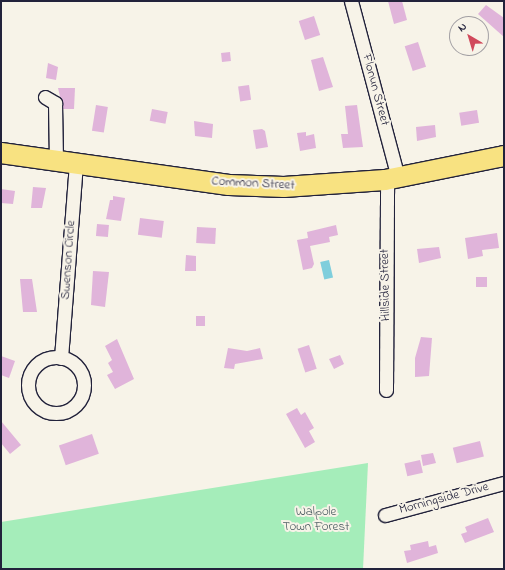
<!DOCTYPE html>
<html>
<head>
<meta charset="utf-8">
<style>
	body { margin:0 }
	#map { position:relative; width:505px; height:570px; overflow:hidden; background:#f7f3e8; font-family:"Indie Flower",sans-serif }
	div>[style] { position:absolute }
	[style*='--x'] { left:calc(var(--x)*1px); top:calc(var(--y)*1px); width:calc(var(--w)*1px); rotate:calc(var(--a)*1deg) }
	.green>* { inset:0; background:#a5edba }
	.water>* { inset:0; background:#7fcedc; transform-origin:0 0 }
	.building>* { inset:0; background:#e0b4da; transform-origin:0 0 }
	.roads { filter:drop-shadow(1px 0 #22223b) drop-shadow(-1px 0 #22223b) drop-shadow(0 1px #22223b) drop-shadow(0 -1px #22223b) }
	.street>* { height:13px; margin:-6.5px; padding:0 6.5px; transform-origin:6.5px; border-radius:6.5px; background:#f7f3e8 }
	.street>.ring { margin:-6.5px; padding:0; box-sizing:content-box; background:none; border:13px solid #f7f3e8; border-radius:50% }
	.primary>* { height:20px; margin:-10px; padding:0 10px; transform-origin:10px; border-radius:10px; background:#f8e281 }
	span { translate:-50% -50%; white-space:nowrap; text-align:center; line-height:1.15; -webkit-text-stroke:4px #f7f3e8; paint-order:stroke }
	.street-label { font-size:13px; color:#22223b }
	.park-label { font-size:13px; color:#43555b }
	.frame { position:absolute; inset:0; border:2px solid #22223b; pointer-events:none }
	.north { position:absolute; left:449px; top:16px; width:40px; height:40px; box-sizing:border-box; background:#f7f3e8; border:1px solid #a29fa3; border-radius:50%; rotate:322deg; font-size:11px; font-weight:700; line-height:16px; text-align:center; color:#22223b }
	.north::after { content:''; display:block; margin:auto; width:14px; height:18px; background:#d1495b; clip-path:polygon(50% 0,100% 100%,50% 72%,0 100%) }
</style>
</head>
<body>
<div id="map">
	<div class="green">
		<div style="clip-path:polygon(368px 463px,363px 569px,1px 569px,1px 522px)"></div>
	</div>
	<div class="water">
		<div style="left:329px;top:260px;width:18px;height:9px;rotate:77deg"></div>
	</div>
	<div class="building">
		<div style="clip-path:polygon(388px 1px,402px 1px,407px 20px,394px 24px)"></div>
		<div style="clip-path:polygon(486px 5px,504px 18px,504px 37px,478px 14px)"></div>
		<div style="left:314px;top:16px;width:20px;height:16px;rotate:72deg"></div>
		<div style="left:418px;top:42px;width:26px;height:14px;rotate:72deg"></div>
		<div style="left:230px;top:52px;width:9px;height:9px;rotate:84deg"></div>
		<div style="clip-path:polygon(323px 57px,333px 87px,319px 91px,311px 60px)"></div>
		<div style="clip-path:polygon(48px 63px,58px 67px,56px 80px,46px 78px)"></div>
		<div style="left:249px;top:85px;width:15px;height:11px;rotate:82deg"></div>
		<div style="clip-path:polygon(58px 88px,75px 88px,74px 109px,63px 109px)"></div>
		<div style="left:96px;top:105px;width:12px;height:26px;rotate:9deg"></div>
		<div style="clip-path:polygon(357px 105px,363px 147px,343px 148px,341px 134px,348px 134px,345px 106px)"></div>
		<div style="left:152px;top:109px;width:16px;height:12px;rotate:11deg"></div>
		<div style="left:477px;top:110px;width:13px;height:18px;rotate:81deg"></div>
		<div style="clip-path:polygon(194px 121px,213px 124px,212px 138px,195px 136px)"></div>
		<div style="clip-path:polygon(435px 125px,436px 137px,417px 141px,416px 127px)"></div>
		<div style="clip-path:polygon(262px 129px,265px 131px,268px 147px,256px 149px,253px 130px)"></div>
		<div style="clip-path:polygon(306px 132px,306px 136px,314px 134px,316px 148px,300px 151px,297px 133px)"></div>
		<div style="clip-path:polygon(33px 187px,46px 188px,42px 208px,31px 208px)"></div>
		<div style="clip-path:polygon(1px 189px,15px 191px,13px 204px,1px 203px)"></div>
		<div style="clip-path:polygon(113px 196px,125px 198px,121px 221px,106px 219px,110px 200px,113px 200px)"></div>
		<div style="left:140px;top:218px;width:24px;height:17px;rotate:7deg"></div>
		<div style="left:97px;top:224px;width:12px;height:12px;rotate:5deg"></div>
		<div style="clip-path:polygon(336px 225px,338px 235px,329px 237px,330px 242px,310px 246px,314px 264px,312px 268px,303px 270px,297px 240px,308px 238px,307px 232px)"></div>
		<div style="left:197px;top:227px;width:19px;height:16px;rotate:3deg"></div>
		<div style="clip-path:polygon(497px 233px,499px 248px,482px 250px,483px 256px,468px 259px,465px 238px)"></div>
		<div style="clip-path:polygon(439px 247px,441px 258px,419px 263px,417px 249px)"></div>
		<div style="clip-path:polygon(186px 255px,196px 256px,196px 271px,185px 271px)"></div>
		<div style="clip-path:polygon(93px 271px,109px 272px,105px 307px,91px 305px)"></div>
		<div style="left:487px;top:277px;width:10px;height:11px;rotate:90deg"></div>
		<div style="clip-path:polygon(20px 279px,32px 279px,37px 312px,23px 312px)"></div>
		<div style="left:196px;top:316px;width:9px;height:10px"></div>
		<div style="clip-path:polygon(421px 337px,432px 338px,429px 376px,415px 377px,415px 358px)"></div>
		<div style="clip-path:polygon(117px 339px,134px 379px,115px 389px,107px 375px,113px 372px,108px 363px,112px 360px,105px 346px)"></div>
		<div style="left:309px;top:345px;width:25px;height:12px;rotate:72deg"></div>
		<div style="clip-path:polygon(228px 348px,247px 351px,260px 348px,263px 359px,235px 364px,234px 369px,224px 368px)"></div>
		<div style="clip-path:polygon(340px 355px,344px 364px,334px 369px,329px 359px)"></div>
		<div style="clip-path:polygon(1px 356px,15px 361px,9px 378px,1px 375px)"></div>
		<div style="clip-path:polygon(297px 408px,301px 415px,305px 412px,314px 428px,309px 431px,315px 442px,305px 448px,286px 414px)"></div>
		<div style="clip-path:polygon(1px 421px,21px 445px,10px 454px,1px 443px)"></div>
		<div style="left:92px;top:434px;width:21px;height:35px;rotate:71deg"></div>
		<div style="left:480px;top:441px;width:16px;height:28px;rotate:76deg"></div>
		<div style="clip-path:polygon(433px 453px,436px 463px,423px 466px,421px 455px)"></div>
		<div style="left:420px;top:460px;width:13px;height:16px;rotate:77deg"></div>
		<div style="clip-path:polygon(488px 518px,494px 532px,465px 543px,461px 534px,467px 532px,465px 527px)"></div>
		<div style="clip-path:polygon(428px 541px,429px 547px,436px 545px,438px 553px,407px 563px,404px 551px,411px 550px,410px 545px)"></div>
	</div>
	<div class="roads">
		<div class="street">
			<div style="--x:351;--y:1;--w:183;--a:75.1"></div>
			<div style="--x:45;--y:97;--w:12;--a:31"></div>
			<div style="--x:55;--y:103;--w:56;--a:89"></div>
			<div class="ring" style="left:28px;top:357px;width:43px;height:43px"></div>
			<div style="--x:61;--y:358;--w:197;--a:-85.6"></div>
			<div style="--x:386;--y:390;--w:210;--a:-89.7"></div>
			<div style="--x:385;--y:515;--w:123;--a:-15.1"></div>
		</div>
		<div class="primary">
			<div style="--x:1;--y:153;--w:230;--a:8"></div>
			<div style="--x:229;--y:185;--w:55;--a:2.1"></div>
			<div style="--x:284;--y:187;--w:101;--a:-4"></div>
			<div style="--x:385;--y:180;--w:121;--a:-11.4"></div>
		</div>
	</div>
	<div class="street-label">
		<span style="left:375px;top:90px;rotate:75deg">Flonun Street</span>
		<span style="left:253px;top:184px;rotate:3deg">Common Street</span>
		<span style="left:69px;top:260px;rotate:-86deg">Swenson Circle</span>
		<span style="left:386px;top:285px;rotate:-91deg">Hillside Street</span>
		<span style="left:444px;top:499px;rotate:-15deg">Morningside Drive</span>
	</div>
	<div class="park-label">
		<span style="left:316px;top:520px">Walpole<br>Town Forest</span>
	</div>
	<div class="frame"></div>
	<div class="north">N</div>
</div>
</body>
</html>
